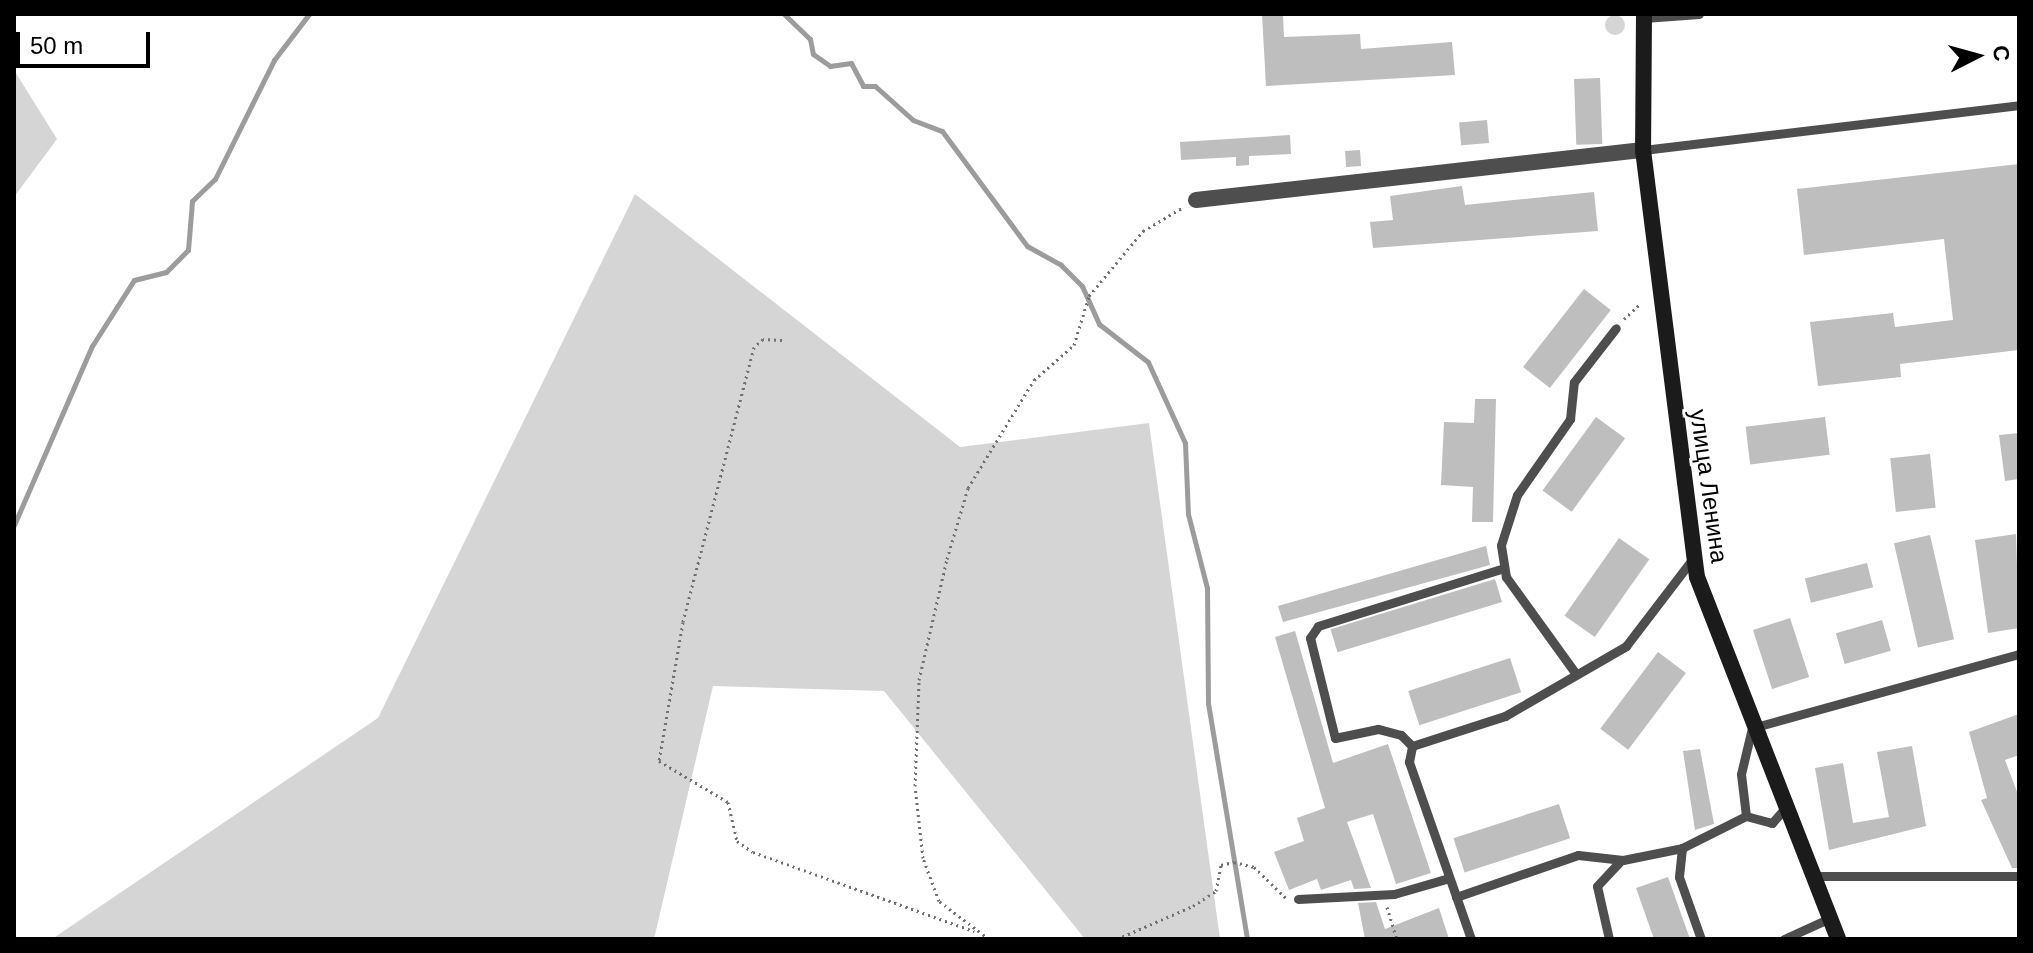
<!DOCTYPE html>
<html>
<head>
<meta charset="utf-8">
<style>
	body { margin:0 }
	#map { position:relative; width:2033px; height:953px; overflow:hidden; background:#fff; font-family:Arial,sans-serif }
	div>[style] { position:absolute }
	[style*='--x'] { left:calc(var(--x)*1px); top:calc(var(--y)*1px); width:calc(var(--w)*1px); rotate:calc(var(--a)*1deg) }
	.green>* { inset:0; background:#d5d5d5 }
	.round { border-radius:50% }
	.stream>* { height:5px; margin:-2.5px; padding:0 2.5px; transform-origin:2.5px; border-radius:2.5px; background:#9c9c9c }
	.building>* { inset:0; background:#bebebe; transform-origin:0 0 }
	.path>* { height:3px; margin-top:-1.5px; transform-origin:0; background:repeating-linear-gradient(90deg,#707070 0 2px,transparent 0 6px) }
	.lane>* { height:9px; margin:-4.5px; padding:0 4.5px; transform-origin:4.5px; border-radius:4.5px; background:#4e4e4e }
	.street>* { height:16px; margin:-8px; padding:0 8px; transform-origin:8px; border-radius:8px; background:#4e4e4e }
	.secondary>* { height:16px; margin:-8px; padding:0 8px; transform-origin:8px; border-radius:8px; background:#1b1b1b }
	span { translate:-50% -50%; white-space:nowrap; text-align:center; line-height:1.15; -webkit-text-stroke:6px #fff; paint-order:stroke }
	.street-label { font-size:24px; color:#000 }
	.frame { position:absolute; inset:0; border:16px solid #000; pointer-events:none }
	.north { position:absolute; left:1937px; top:16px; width:80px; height:80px; -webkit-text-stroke:6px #fff; paint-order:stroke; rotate:84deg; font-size:22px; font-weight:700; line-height:32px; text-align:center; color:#000 }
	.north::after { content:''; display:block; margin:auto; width:28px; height:36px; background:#000; clip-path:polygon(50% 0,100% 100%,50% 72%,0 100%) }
	.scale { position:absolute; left:16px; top:32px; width:134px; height:36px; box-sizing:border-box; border:4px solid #000; border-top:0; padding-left:10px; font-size:24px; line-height:28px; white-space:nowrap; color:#000; -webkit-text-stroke:6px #fff; paint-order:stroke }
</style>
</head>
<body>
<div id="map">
	<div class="green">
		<div class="round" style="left:1605px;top:15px;width:20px;height:20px"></div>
		<div style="clip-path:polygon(14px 70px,57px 139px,14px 197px)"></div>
		<div style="clip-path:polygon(635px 194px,960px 447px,1149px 423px,1220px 939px,1085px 939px,884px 691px,713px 686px,654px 939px,52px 939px,378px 718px)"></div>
	</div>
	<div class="stream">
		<div style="--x:784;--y:14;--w:36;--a:44"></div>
		<div style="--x:810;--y:39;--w:15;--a:79"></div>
		<div style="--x:813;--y:54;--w:21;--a:35"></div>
		<div style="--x:830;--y:66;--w:21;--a:-8"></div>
		<div style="--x:851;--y:63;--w:26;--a:62"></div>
		<div style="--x:863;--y:86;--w:12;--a:0"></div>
		<div style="--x:875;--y:86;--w:51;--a:41.8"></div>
		<div style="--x:913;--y:120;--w:31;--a:21"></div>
		<div style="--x:942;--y:131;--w:143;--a:53.5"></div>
		<div style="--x:1027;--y:246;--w:39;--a:29"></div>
		<div style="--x:1061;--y:265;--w:30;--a:45"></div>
		<div style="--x:1082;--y:286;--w:42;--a:65.9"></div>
		<div style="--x:1099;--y:324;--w:62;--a:37.8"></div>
		<div style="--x:1148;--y:362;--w:89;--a:65.4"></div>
		<div style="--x:1185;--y:443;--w:71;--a:87.6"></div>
		<div style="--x:1188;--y:514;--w:76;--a:75.6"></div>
		<div style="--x:1207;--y:588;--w:115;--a:89.5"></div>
		<div style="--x:1208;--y:703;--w:239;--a:80.6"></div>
		<div style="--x:14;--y:525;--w:195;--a:-66.5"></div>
		<div style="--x:92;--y:346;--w:78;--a:-57.5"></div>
		<div style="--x:134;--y:280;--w:33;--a:-14"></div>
		<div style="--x:166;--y:272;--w:31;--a:-45"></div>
		<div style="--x:188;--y:250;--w:49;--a:-85.3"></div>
		<div style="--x:192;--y:201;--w:32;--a:-44"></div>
		<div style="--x:215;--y:179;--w:133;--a:-63.6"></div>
		<div style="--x:274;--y:60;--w:58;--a:-52.7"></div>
	</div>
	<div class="building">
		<div style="clip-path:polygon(1262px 14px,1283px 14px,1284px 37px,1360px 34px,1361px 49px,1452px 42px,1455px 75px,1266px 86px)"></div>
		<div style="left:1600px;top:78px;width:66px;height:26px;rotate:88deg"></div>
		<div style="left:1487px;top:120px;width:23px;height:28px;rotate:85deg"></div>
		<div style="clip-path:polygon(1290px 135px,1291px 154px,1249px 156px,1249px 165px,1236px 166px,1236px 157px,1181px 160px,1180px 142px)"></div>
		<div style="left:1360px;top:150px;width:16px;height:15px;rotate:86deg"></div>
		<div style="clip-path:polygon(2019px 164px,2019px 350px,1900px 364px,1901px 377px,1818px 386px,1810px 322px,1893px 313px,1895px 327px,1953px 320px,1944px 239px,1804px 255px,1797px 189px)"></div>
		<div style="clip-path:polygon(1462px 186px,1465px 205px,1594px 192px,1598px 231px,1373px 248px,1370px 222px,1393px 220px,1390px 196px)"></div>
		<div style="left:1584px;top:289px;width:34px;height:99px;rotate:38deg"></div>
		<div style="clip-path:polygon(1475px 399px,1496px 399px,1493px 522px,1472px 522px,1473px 487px,1441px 485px,1444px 422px,1474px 423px)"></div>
		<div style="left:1596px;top:417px;width:36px;height:91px;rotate:36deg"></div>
		<div style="left:1825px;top:417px;width:38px;height:80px;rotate:83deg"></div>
		<div style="clip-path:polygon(2019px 433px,2019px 479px,2005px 481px,1999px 435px)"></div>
		<div style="left:1930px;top:454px;width:54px;height:40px;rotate:84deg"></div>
		<div style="clip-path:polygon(2016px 534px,2019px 628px,1988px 633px,1975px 540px)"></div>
		<div style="left:1930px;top:535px;width:107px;height:37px;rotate:77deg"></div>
		<div style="left:1619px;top:538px;width:37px;height:95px;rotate:35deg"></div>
		<div style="clip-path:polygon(1486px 546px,1490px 565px,1283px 622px,1278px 606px)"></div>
		<div style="left:1867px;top:563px;width:25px;height:64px;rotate:76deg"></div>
		<div style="left:1495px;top:579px;width:24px;height:172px;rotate:73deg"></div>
		<div style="left:1790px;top:618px;width:62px;height:39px;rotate:72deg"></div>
		<div style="left:1882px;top:620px;width:32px;height:48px;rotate:74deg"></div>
		<div style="clip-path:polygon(1295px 631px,1333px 763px,1388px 744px,1431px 873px,1396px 884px,1373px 814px,1347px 822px,1371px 888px,1354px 889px,1351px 880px,1321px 890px,1317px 879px,1289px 890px,1274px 852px,1304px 841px,1297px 818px,1325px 808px,1275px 637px)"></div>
		<div style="left:1658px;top:652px;width:35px;height:96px;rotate:37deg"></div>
		<div style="left:1510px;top:658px;width:36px;height:107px;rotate:72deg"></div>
		<div style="clip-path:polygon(2019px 714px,2019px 755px,2005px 760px,2019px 797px,2019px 868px,2012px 868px,1981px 800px,1987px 798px,1969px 732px)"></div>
		<div style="clip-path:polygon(1912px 746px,1926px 826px,1829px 850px,1815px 768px,1843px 763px,1853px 823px,1889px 817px,1877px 752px)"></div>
		<div style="clip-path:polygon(1700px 749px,1714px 824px,1695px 830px,1683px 751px)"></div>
		<div style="left:1559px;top:804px;width:36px;height:111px;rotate:72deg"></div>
		<div style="clip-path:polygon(1668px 877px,1690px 939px,1654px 939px,1636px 888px)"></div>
		<div style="clip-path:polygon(1376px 902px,1385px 929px,1439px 908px,1449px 939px,1365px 939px,1358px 903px)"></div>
	</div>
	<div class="path">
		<div style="--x:1624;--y:319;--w:21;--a:-43"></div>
		<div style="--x:782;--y:340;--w:19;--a:-177"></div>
		<div style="--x:763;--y:339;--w:12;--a:138"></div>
		<div style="--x:754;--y:347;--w:284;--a:104.5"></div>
		<div style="--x:683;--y:622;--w:141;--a:99.8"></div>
		<div style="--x:659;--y:761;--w:80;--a:30.7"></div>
		<div style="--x:728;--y:802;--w:40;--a:77"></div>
		<div style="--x:737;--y:841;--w:19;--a:35"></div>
		<div style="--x:753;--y:852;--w:235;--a:19.7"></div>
		<div style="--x:1387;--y:907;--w:34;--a:73"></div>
		<div style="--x:989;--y:939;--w:63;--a:-142.8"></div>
		<div style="--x:939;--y:901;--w:46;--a:-110.4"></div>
		<div style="--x:923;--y:858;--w:72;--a:-96.3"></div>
		<div style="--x:915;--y:786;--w:106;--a:-87.8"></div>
		<div style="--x:919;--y:680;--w:124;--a:-77"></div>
		<div style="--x:947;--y:559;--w:74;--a:-73.5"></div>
		<div style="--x:968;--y:488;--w:127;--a:-58.6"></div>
		<div style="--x:1034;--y:380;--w:53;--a:-41.2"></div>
		<div style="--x:1074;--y:345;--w:51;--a:-73"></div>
		<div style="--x:1089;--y:296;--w:85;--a:-50.3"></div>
		<div style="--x:1143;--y:231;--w:45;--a:-30.5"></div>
		<div style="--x:1117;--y:939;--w:83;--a:-23.5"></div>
		<div style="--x:1193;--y:906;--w:27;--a:-33"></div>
		<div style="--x:1216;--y:891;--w:26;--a:-79"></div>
		<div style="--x:1221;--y:865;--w:13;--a:-13"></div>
		<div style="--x:1234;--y:862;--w:21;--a:14"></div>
		<div style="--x:1254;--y:867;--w:45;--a:44.1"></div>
	</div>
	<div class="lane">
		<div style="--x:1644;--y:18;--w:55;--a:-4.2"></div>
		<div style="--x:1643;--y:150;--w:379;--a:-6.8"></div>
		<div style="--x:1576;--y:674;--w:120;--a:-125.8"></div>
		<div style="--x:1506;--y:577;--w:32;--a:-99"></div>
		<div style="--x:1501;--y:545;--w:52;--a:-72.3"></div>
		<div style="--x:1517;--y:495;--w:93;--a:-55.1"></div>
		<div style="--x:1570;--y:419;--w:37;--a:-84"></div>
		<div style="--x:1574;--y:382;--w:68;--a:-52.1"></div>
		<div style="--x:1412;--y:746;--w:16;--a:-135"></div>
		<div style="--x:1401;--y:735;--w:24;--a:-165"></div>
		<div style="--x:1378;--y:729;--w:44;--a:168.2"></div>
		<div style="--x:1335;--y:738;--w:103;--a:-104"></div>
		<div style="--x:1310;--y:638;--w:14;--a:-56"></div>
		<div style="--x:1318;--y:626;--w:195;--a:-17.3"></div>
		<div style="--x:1785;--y:808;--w:20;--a:131"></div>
		<div style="--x:1772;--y:823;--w:27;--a:-165"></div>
		<div style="--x:1746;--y:816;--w:42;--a:-96.8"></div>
		<div style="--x:1741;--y:774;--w:47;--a:-76.6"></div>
		<div style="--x:1752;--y:728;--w:277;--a:-15.5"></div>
		<div style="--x:1682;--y:848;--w:29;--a:96"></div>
		<div style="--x:1679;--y:877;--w:66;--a:70.5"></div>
		<div style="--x:1813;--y:876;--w:206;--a:0"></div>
		<div style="--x:1456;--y:897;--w:129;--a:-19"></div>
		<div style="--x:1578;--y:855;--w:45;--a:6.3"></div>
		<div style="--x:1623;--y:860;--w:60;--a:-11.5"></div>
		<div style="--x:1682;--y:848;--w:72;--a:-26.6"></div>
		<div style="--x:1298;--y:899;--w:96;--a:-3"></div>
		<div style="--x:1394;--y:894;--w:57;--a:-16.2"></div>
		<div style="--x:1471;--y:939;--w:188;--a:-109.3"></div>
		<div style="--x:1409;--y:762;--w:16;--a:-79"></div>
		<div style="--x:1412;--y:746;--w:98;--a:-17.9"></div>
		<div style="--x:1505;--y:716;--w:140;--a:-30"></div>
		<div style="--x:1626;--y:646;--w:112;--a:-52.6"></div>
		<div style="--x:1609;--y:939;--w:54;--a:-102.8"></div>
		<div style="--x:1597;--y:886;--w:34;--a:-47"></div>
		<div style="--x:1784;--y:939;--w:51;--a:-24.5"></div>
	</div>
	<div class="street">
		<div style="--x:1196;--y:200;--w:450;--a:-6.4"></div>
	</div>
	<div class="secondary">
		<div style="--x:1644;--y:14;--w:136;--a:90.4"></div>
		<div style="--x:1643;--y:150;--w:430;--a:82.8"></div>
		<div style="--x:1697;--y:577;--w:388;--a:68.7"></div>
	</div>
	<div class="street-label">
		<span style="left:1709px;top:486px;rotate:82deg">улица Ленина</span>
	</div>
	<div class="frame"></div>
	<div class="north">С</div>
	<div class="scale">50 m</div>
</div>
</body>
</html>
